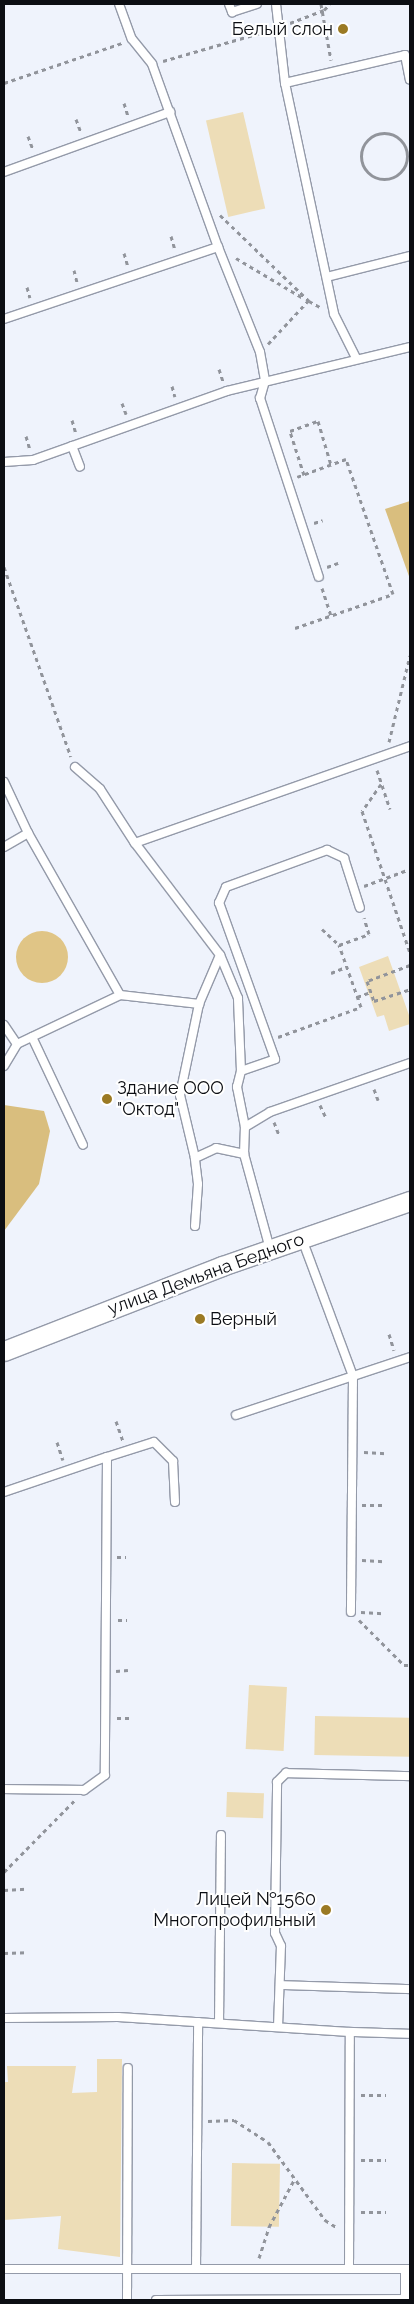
<!DOCTYPE html>
<html>
<head>
<meta charset="utf-8">
<style>
	body { margin:0 }
	#map { position:relative; width:414px; height:2304px; overflow:hidden; background:#eff3fc; font-family:Raleway,sans-serif }
	div>[style] { position:absolute }
	[style*='--x'] { left:calc(var(--x)*1px); top:calc(var(--y)*1px); width:calc(var(--w)*1px); rotate:calc(var(--a)*1deg) }
	.green>* { inset:0; background:#edddb7; transform-origin:0 0 }
	.forest>* { inset:0; background:#d9be7e }
	.water>* { inset:0; background:#e0c586 }
	.round { border-radius:50% }
	.path>* { height:3px; margin-top:-1.5px; transform-origin:0; background:repeating-linear-gradient(90deg,#91949b 0 4px,transparent 0 8px) }
	.path>.ring { margin:-1.5px; padding:0; box-sizing:content-box; background:none; border:3px solid #91949b; border-radius:50% }
	.roads { filter:drop-shadow(1px 0 #949aa9) drop-shadow(-1px 0 #949aa9) drop-shadow(0 1px #949aa9) drop-shadow(0 -1px #949aa9) }
	.service>* { height:8px; margin:-4px; padding:0 4px; transform-origin:4px; border-radius:4px; background:#fff }
	.tertiary>* { height:19px; margin:-9.5px; padding:0 9.5px; transform-origin:9.5px; border-radius:9.5px; background:#fff }
	.dots>* { width:14px; height:14px; translate:-50% -50%; box-sizing:border-box; border:2px solid #fff; border-radius:50% }
	span { translate:-50% -50%; white-space:nowrap; text-align:center; line-height:1.15; -webkit-text-stroke:4px #fff; paint-order:stroke }
	.poi-label { font-size:18px; color:#0c0e13 }
	.right { translate:-100% -50%; text-align:right }
	.left { translate:0 -50%; text-align:left }
	.street-label { font-size:18px; color:#0c0e13 }
	.frame { position:absolute; inset:0; border:5px solid #0c0e13; pointer-events:none }
</style>
</head>
<body>
<div id="map">
	<div class="green">
		<div style="left:243px;top:112px;width:99px;height:38px;rotate:77deg"></div>
		<div style="clip-path:polygon(388px 956px,410px 1018px,410px 1024px,389px 1031px,384px 1015px,377px 1017px,359px 967px)"></div>
		<div style="left:249px;top:1685px;width:38px;height:64px;rotate:3deg"></div>
		<div style="left:315px;top:1716px;width:95px;height:39px;rotate:1deg"></div>
		<div style="left:227px;top:1792px;width:37px;height:25px;rotate:2deg"></div>
		<div style="clip-path:polygon(97px 2059px,122px 2059px,120px 2257px,58px 2249px,61px 2216px,4px 2220px,4px 2082px,8px 2082px,7px 2066px,76px 2066px,72px 2093px,97px 2092px)"></div>
		<div style="left:232px;top:2163px;width:48px;height:63px;rotate:1deg"></div>
	</div>
	<div class="forest">
		<div style="clip-path:polygon(410px 501px,410px 579px,385px 509px)"></div>
		<div style="clip-path:polygon(4px 1105px,44px 1111px,50px 1131px,39px 1184px,4px 1231px)"></div>
	</div>
	<div class="water">
		<div class="round" style="left:16px;top:931px;width:52px;height:52px"></div>
	</div>
	<div class="path">
		<div style="--x:321;--y:4;--w:57;--a:79.9"></div>
		<div style="--x:290;--y:23;--w:36;--a:-21"></div>
		<div style="--x:324;--y:10;--w:8;--a:-45"></div>
		<div style="--x:163;--y:61;--w:108;--a:-16.1"></div>
		<div style="--x:4;--y:83;--w:125;--a:-18.7"></div>
		<div style="--x:124;--y:103;--w:14;--a:73"></div>
		<div style="--x:76;--y:119;--w:15;--a:70"></div>
		<div class="ring" style="left:361px;top:133px;width:43px;height:43px"></div>
		<div style="--x:28;--y:136;--w:15;--a:70"></div>
		<div style="--x:220;--y:215;--w:124;--a:44"></div>
		<div style="--x:309;--y:301;--w:13;--a:29"></div>
		<div style="--x:171;--y:236;--w:15;--a:74"></div>
		<div style="--x:124;--y:253;--w:15;--a:74"></div>
		<div style="--x:236;--y:258;--w:78;--a:30.8"></div>
		<div style="--x:74;--y:270;--w:12;--a:76"></div>
		<div style="--x:27;--y:287;--w:11;--a:75"></div>
		<div style="--x:268;--y:344;--w:59;--a:-47.1"></div>
		<div style="--x:219;--y:369;--w:13;--a:72"></div>
		<div style="--x:172;--y:386;--w:11;--a:75"></div>
		<div style="--x:122;--y:403;--w:12;--a:70"></div>
		<div style="--x:72;--y:420;--w:15;--a:74"></div>
		<div style="--x:26;--y:436;--w:15;--a:74"></div>
		<div style="--x:304;--y:475;--w:46;--a:-107.7"></div>
		<div style="--x:290;--y:431;--w:30;--a:-20"></div>
		<div style="--x:318;--y:421;--w:46;--a:73.5"></div>
		<div style="--x:314;--y:523;--w:9;--a:-18"></div>
		<div style="--x:4;--y:567;--w:201;--a:70.6"></div>
		<div style="--x:327;--y:567;--w:12;--a:-20"></div>
		<div style="--x:322;--y:588;--w:29;--a:72"></div>
		<div style="--x:295;--y:628;--w:104;--a:-19.1"></div>
		<div style="--x:393;--y:594;--w:143;--a:-109.2"></div>
		<div style="--x:346;--y:459;--w:52;--a:159.8"></div>
		<div style="--x:389;--y:742;--w:89;--a:-76.4"></div>
		<div style="--x:377;--y:770;--w:41;--a:71.6"></div>
		<div style="--x:381;--y:784;--w:33;--a:125"></div>
		<div style="--x:362;--y:811;--w:150;--a:71.3"></div>
		<div style="--x:364;--y:886;--w:49;--a:-20.3"></div>
		<div style="--x:322;--y:929;--w:23;--a:43"></div>
		<div style="--x:410;--y:965;--w:46;--a:159.6"></div>
		<div style="--x:367;--y:981;--w:21;--a:71"></div>
		<div style="--x:374;--y:1001;--w:38;--a:-18"></div>
		<div style="--x:331;--y:973;--w:16;--a:-22"></div>
		<div style="--x:357;--y:997;--w:15;--a:-20"></div>
		<div style="--x:278;--y:1037;--w:88;--a:-19.9"></div>
		<div style="--x:361;--y:1007;--w:66;--a:-109.5"></div>
		<div style="--x:339;--y:945;--w:32;--a:-20"></div>
		<div style="--x:369;--y:934;--w:17;--a:-107"></div>
		<div style="--x:374;--y:1089;--w:12;--a:70"></div>
		<div style="--x:320;--y:1105;--w:14;--a:65"></div>
		<div style="--x:274;--y:1122;--w:14;--a:69"></div>
		<div style="--x:389;--y:1334;--w:17;--a:73"></div>
		<div style="--x:116;--y:1421;--w:21;--a:71"></div>
		<div style="--x:57;--y:1442;--w:19;--a:72"></div>
		<div style="--x:364;--y:1452;--w:22;--a:3"></div>
		<div style="--x:362;--y:1505;--w:22;--a:0"></div>
		<div style="--x:117;--y:1557;--w:9;--a:0"></div>
		<div style="--x:362;--y:1560;--w:22;--a:3"></div>
		<div style="--x:361;--y:1612;--w:22;--a:3"></div>
		<div style="--x:118;--y:1620;--w:9;--a:0"></div>
		<div style="--x:359;--y:1620;--w:64;--a:45"></div>
		<div style="--x:404;--y:1665;--w:6;--a:0"></div>
		<div style="--x:116;--y:1671;--w:12;--a:-5"></div>
		<div style="--x:117;--y:1718;--w:12;--a:0"></div>
		<div style="--x:4;--y:1872;--w:100;--a:-45.4"></div>
		<div style="--x:4;--y:1890;--w:22;--a:-3"></div>
		<div style="--x:4;--y:1953;--w:23;--a:-2"></div>
		<div style="--x:361;--y:2095;--w:25;--a:0"></div>
		<div style="--x:208;--y:2121;--w:26;--a:-2"></div>
		<div style="--x:234;--y:2120;--w:40;--a:32.9"></div>
		<div style="--x:268;--y:2142;--w:97;--a:53.8"></div>
		<div style="--x:325;--y:2220;--w:15;--a:32"></div>
		<div style="--x:361;--y:2160;--w:25;--a:0"></div>
		<div style="--x:361;--y:2212;--w:25;--a:0"></div>
		<div style="--x:259;--y:2258;--w:33;--a:-72"></div>
		<div style="--x:269;--y:2227;--w:55;--a:-62"></div>
	</div>
	<div class="roads">
		<div class="service">
			<div style="--x:119;--y:4;--w:37;--a:70"></div>
			<div style="--x:132;--y:39;--w:32;--a:51"></div>
			<div style="--x:152;--y:64;--w:195;--a:70.2"></div>
			<div style="--x:218;--y:247;--w:113;--a:68.2"></div>
			<div style="--x:260;--y:352;--w:29;--a:80"></div>
			<div style="--x:265;--y:381;--w:18;--a:106"></div>
			<div style="--x:260;--y:398;--w:188;--a:71.8"></div>
			<div style="--x:229;--y:4;--w:9;--a:69"></div>
			<div style="--x:232;--y:12;--w:26;--a:-18"></div>
			<div style="--x:276;--y:4;--w:80;--a:83.5"></div>
			<div style="--x:285;--y:83;--w:236;--a:78"></div>
			<div style="--x:334;--y:314;--w:49;--a:63.4"></div>
			<div style="--x:285;--y:83;--w:123;--a:-13.1"></div>
			<div style="--x:405;--y:55;--w:25;--a:79"></div>
			<div style="--x:4;--y:172;--w:177;--a:-19.9"></div>
			<div style="--x:327;--y:277;--w:86;--a:-14.2"></div>
			<div style="--x:4;--y:319;--w:226;--a:-18.6"></div>
			<div style="--x:72;--y:446;--w:22;--a:69"></div>
			<div style="--x:4;--y:462;--w:29;--a:-4"></div>
			<div style="--x:33;--y:460;--w:206;--a:-19.6"></div>
			<div style="--x:227;--y:391;--w:188;--a:-13.5"></div>
			<div style="--x:75;--y:767;--w:33;--a:41"></div>
			<div style="--x:100;--y:789;--w:64;--a:57.1"></div>
			<div style="--x:4;--y:782;--w:56;--a:64.8"></div>
			<div style="--x:28;--y:833;--w:186;--a:60.4"></div>
			<div style="--x:120;--y:995;--w:80;--a:6.5"></div>
			<div style="--x:4;--y:847;--w:28;--a:-30"></div>
			<div style="--x:4;--y:1025;--w:23;--a:56"></div>
			<div style="--x:32;--y:1037;--w:119;--a:64.7"></div>
			<div style="--x:4;--y:1066;--w:26;--a:-59"></div>
			<div style="--x:17;--y:1044;--w:114;--a:-25.4"></div>
			<div style="--x:241;--y:1071;--w:73;--a:-92.4"></div>
			<div style="--x:238;--y:998;--w:47;--a:-112.7"></div>
			<div style="--x:220;--y:955;--w:141;--a:-127.2"></div>
			<div style="--x:135;--y:843;--w:292;--a:-19.4"></div>
			<div style="--x:245;--y:1127;--w:41;--a:-101.3"></div>
			<div style="--x:237;--y:1087;--w:16;--a:-76"></div>
			<div style="--x:241;--y:1071;--w:36;--a:-19"></div>
			<div style="--x:275;--y:1059;--w:166;--a:-109.7"></div>
			<div style="--x:219;--y:903;--w:17;--a:-66"></div>
			<div style="--x:226;--y:887;--w:108;--a:-20.1"></div>
			<div style="--x:327;--y:850;--w:19;--a:25"></div>
			<div style="--x:344;--y:858;--w:52;--a:72.3"></div>
			<div style="--x:195;--y:1158;--w:23;--a:-25"></div>
			<div style="--x:216;--y:1148;--w:29;--a:12"></div>
			<div style="--x:195;--y:1226;--w:42;--a:-85.9"></div>
			<div style="--x:198;--y:1184;--w:26;--a:-97"></div>
			<div style="--x:195;--y:1158;--w:65;--a:-103.4"></div>
			<div style="--x:180;--y:1095;--w:93;--a:-78.2"></div>
			<div style="--x:199;--y:1004;--w:53;--a:-66.8"></div>
			<div style="--x:302;--y:1239;--w:146;--a:69.6"></div>
			<div style="--x:353;--y:1376;--w:236;--a:90.5"></div>
			<div style="--x:270;--y:1249;--w:98;--a:-105.3"></div>
			<div style="--x:244;--y:1154;--w:27;--a:-88"></div>
			<div style="--x:245;--y:1127;--w:29;--a:-31"></div>
			<div style="--x:270;--y:1112;--w:148;--a:-19.3"></div>
			<div style="--x:236;--y:1415;--w:183;--a:-18.4"></div>
			<div style="--x:107;--y:1457;--w:49;--a:-17.7"></div>
			<div style="--x:154;--y:1442;--w:27;--a:45"></div>
			<div style="--x:173;--y:1461;--w:41;--a:87.2"></div>
			<div style="--x:4;--y:1492;--w:109;--a:-18.8"></div>
			<div style="--x:107;--y:1457;--w:318;--a:90.4"></div>
			<div style="--x:105;--y:1775;--w:26;--a:144"></div>
			<div style="--x:84;--y:1790;--w:80;--a:-179.3"></div>
			<div style="--x:280;--y:1985;--w:130;--a:1.8"></div>
			<div style="--x:4;--y:2018;--w:114;--a:-0.5"></div>
			<div style="--x:118;--y:2017;--w:232;--a:3.7"></div>
			<div style="--x:219;--y:2023;--w:188;--a:-89.4"></div>
			<div style="--x:278;--y:2027;--w:81;--a:-87.9"></div>
			<div style="--x:281;--y:1946;--w:14;--a:-115"></div>
			<div style="--x:275;--y:1933;--w:151;--a:-89.2"></div>
			<div style="--x:277;--y:1782;--w:13;--a:-45"></div>
			<div style="--x:286;--y:1773;--w:124;--a:1.4"></div>
			<div style="--x:196;--y:2268;--w:246;--a:-89.5"></div>
			<div style="--x:4;--y:2269;--w:406;--a:0"></div>
			<div style="--x:349;--y:2269;--w:237;--a:-89.8"></div>
			<div style="--x:350;--y:2032;--w:60;--a:1.9"></div>
			<div style="--x:405;--y:2299;--w:30;--a:-90"></div>
			<div style="--x:127;--y:2300;--w:232;--a:-89.8"></div>
			<div style="--x:156;--y:2300;--w:254;--a:-0.2"></div>
		</div>
		<div class="tertiary">
			<div style="--x:4;--y:1351;--w:234;--a:-21.3"></div>
			<div style="--x:222;--y:1266;--w:199;--a:-19.1"></div>
		</div>
	</div>
	<div class="dots">
		<div style="left:343px;top:29px;background:#9b7a24"></div>
		<div style="left:107px;top:1099px;background:#9b7a24"></div>
		<div style="left:200px;top:1319px;background:#9b7a24"></div>
		<div style="left:326px;top:1910px;background:#9b7a24"></div>
	</div>
	<div class="poi-label">
		<span class="right" style="left:333px;top:29px">Белый слон</span>
		<span class="left" style="left:117px;top:1099px">Здание ООО<br>"Октод"</span>
		<span class="left" style="left:210px;top:1319px">Верный</span>
		<span class="right" style="left:316px;top:1910px">Лицей №1560<br>Многопрофильный</span>
	</div>
	<div class="street-label">
		<span style="left:206px;top:1274px;rotate:-20deg">улица Демьяна Бедного</span>
	</div>
	<div class="frame"></div>
</div>
</body>
</html>
